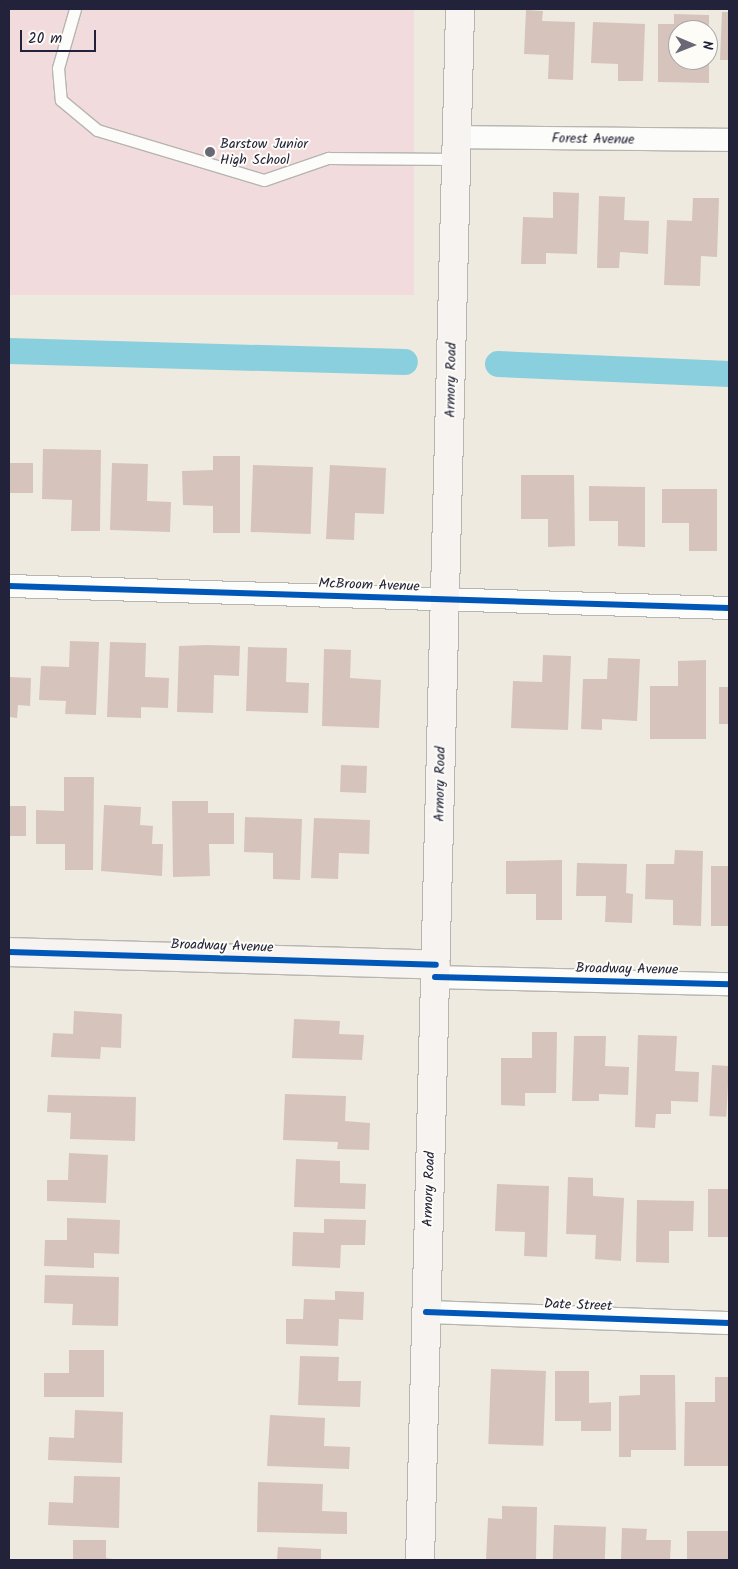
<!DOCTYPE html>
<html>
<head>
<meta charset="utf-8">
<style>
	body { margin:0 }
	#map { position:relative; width:738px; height:1569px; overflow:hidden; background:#eeeadf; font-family:Kalam,sans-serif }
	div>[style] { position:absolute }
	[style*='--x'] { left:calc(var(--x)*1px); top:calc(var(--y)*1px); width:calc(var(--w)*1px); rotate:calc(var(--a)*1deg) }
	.built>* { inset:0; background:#f2dbdd; transform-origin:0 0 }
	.canal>* { height:26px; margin:-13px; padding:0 13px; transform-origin:13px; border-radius:13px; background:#8acfdd }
	.building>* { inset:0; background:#d6c4bc; transform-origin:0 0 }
	.roads { filter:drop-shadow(1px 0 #b7b5b0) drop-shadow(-1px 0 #b7b5b0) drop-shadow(0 1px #b7b5b0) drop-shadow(0 -1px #b7b5b0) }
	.lane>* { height:11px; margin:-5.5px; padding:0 5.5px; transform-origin:5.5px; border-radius:5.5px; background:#fcfcfa }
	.street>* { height:22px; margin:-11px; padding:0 11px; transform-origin:11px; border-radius:11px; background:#fcfcfa }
	.secondary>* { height:28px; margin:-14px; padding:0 14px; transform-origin:14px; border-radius:14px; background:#f6f3f0 }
	.cycleway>* { height:6px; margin:-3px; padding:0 3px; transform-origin:3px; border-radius:3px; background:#0057b8 }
	.dots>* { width:14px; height:14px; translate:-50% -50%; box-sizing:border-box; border:2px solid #fdfcf7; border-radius:50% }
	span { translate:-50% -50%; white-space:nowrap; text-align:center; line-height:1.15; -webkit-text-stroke:4px #fdfcf7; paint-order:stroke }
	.street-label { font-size:14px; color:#22223b }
	.poi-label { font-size:14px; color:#22223b }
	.left { translate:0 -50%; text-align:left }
	.frame { position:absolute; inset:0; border:10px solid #22223b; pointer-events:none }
	.north { position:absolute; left:668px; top:20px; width:50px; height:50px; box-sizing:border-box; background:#fdfcf7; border:1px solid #a5a5ac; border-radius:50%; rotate:91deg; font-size:14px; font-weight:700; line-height:20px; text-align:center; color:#22223b }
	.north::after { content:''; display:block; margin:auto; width:18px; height:22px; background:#696874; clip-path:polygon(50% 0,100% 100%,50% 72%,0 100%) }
	.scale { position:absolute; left:20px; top:30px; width:76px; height:22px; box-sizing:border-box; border:2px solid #22223b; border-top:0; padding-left:6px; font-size:15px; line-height:18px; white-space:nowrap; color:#22223b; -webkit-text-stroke:4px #fdfcf7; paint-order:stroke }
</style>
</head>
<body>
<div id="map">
	<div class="built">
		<div style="left:9px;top:9px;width:405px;height:286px"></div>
	</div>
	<div class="canal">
		<div style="--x:9;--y:351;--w:396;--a:1.6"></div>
		<div style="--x:498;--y:364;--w:231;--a:2.5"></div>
	</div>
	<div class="building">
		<div style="clip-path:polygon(526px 10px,543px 11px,542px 21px,575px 22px,573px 80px,548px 79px,549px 55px,524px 54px)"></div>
		<div style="clip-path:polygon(722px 12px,729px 12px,729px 60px,720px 60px)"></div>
		<div style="clip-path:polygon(674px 14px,709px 15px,709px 30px,678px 30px,678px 60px,709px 60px,709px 83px,658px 82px,658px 24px,674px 24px)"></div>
		<div style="clip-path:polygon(593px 22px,645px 24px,643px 81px,618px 81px,618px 64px,591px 63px)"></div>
		<div style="clip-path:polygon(553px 192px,579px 193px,577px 254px,546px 253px,546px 264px,521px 264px,523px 217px,553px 218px)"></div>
		<div style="clip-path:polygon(599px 196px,625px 197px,624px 220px,649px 221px,648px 254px,620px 252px,619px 268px,597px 268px)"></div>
		<div style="clip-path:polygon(693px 198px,719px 198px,717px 257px,701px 256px,700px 286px,664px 285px,667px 220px,692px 221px)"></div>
		<div style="clip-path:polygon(43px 449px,101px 450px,100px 531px,71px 531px,72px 500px,42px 499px)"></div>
		<div style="clip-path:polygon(213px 456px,240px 456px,240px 533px,213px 533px,213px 506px,183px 505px,182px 471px,213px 470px)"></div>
		<div style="left:9px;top:463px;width:24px;height:30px"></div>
		<div style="clip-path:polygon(112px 463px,148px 464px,147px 501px,171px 502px,170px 532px,110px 530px)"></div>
		<div style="left:253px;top:465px;width:60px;height:67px;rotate:2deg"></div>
		<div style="clip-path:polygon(330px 465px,386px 468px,384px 514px,355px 513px,354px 540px,326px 539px)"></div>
		<div style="clip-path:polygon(521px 475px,574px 475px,575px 546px,548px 547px,548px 519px,521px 519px)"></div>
		<div style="clip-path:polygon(589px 486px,645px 487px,645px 547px,618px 546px,618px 521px,589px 521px)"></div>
		<div style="clip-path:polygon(662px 489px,717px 489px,717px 551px,689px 551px,689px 523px,662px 523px)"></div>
		<div style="clip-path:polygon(70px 641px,99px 642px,96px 715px,65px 714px,66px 701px,39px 700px,41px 666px,69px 667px)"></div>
		<div style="clip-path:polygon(110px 642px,146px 643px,145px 677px,169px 678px,168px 708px,141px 707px,141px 718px,107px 717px)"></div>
		<div style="clip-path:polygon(206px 645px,240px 646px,239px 676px,214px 675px,213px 713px,177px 712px,179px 646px)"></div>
		<div style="clip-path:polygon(248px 647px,287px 648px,286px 682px,309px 683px,308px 713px,246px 711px)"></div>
		<div style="clip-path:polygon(324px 649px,351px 650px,350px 678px,381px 680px,379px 728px,322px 726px)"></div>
		<div style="clip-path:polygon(543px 655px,571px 656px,568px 730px,511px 728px,513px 681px,542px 682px)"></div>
		<div style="clip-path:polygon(608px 658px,640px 659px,637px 721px,602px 719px,602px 730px,581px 729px,583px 679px,607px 679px)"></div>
		<div style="clip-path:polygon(706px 660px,706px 739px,650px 739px,650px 686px,678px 686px,678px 661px)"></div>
		<div style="clip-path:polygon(9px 677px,31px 678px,30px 706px,18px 705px,17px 718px,9px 717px)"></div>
		<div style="left:719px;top:687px;width:10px;height:37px"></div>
		<div style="left:341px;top:765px;width:26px;height:27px;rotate:2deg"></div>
		<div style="clip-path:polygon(64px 777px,94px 777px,93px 870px,65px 870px,65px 844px,36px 844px,36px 810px,64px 811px)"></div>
		<div style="clip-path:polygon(172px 801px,208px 801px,208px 813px,234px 813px,234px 844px,209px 844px,210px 876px,173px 877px)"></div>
		<div style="clip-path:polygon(104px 805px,141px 807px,140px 825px,153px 826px,152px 844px,163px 844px,162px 876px,101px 871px)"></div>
		<div style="left:9px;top:806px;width:17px;height:30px"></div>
		<div style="clip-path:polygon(245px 817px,302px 819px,300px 880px,273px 879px,273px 853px,244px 852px)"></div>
		<div style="clip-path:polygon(314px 818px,370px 820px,369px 854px,339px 853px,338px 879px,311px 878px)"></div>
		<div style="clip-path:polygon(675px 850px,703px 851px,701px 926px,673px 925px,673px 900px,645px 899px,646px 864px,674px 864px)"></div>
		<div style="clip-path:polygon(562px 860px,562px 920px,536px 920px,536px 894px,506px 894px,506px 861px)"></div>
		<div style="clip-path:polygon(577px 863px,627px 864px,626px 893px,633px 894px,632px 923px,605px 922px,606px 896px,576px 896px)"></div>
		<div style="left:711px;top:866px;width:18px;height:60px"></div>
		<div style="clip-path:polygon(74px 1011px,122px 1014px,121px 1048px,101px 1047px,100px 1059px,51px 1057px,53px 1033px,73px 1034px)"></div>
		<div style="clip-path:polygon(294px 1019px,340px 1021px,339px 1034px,364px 1035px,362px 1060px,292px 1058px)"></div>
		<div style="clip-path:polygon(532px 1032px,557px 1032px,556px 1093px,525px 1093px,525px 1106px,501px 1105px,501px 1058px,532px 1058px)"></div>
		<div style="clip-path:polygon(638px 1035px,677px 1036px,675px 1071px,699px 1072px,698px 1102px,671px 1101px,671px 1114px,656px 1114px,655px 1128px,635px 1127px)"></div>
		<div style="clip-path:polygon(574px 1036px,606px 1036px,605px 1066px,629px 1067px,628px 1095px,599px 1094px,599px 1101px,572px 1101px)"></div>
		<div style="left:712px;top:1065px;width:17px;height:51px;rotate:3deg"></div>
		<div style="clip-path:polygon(285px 1094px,346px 1096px,345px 1121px,370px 1123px,369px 1150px,337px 1149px,338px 1142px,283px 1140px)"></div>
		<div style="clip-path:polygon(48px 1095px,136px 1097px,135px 1141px,70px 1139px,71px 1113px,47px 1112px)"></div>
		<div style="clip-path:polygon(69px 1153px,108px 1155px,106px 1203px,47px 1201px,47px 1180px,68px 1180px)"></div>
		<div style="clip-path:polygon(296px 1159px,340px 1161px,340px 1183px,366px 1184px,365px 1209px,294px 1207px)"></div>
		<div style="clip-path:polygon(568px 1177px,593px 1178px,593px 1196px,624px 1198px,621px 1261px,595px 1259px,596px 1235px,566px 1234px)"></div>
		<div style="clip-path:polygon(497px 1184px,549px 1186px,547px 1257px,524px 1256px,525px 1232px,495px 1231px)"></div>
		<div style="left:708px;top:1189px;width:21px;height:48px"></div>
		<div style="clip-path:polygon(637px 1200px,694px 1201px,693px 1231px,669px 1231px,669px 1263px,636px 1262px)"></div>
		<div style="clip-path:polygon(67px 1218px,120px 1220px,119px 1254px,94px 1253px,94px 1268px,44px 1266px,45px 1240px,67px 1240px)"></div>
		<div style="clip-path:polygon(324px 1219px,366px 1220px,365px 1245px,341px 1245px,340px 1268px,292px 1266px,293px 1232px,324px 1233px)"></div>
		<div style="clip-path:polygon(45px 1275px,119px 1277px,118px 1326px,72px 1325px,73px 1304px,44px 1303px)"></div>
		<div style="clip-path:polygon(335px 1291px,364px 1292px,363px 1320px,339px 1319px,338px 1346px,286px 1344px,286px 1319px,303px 1319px,304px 1299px,335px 1300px)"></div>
		<div style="clip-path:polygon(69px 1350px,104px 1350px,104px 1397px,44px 1397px,44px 1373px,69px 1373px)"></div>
		<div style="clip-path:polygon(300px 1356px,339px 1357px,338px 1381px,361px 1381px,360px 1407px,298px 1405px)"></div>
		<div style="left:491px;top:1369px;width:55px;height:75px;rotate:2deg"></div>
		<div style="clip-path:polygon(555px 1371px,589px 1371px,589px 1403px,611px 1402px,611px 1431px,581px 1431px,581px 1421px,555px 1421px)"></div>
		<div style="clip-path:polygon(640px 1375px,675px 1375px,676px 1450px,631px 1450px,631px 1457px,619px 1457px,619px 1396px,640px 1395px)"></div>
		<div style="clip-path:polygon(715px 1377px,729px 1377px,729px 1466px,684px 1466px,685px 1402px,715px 1402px)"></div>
		<div style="clip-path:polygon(75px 1410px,123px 1412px,122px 1463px,48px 1460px,49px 1437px,74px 1438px)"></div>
		<div style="clip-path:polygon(270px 1415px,325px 1418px,324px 1446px,350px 1447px,349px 1469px,267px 1466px)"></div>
		<div style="clip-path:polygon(74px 1476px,120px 1477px,119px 1528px,48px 1525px,49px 1502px,73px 1503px)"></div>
		<div style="clip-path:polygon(258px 1482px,323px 1484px,322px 1511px,347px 1512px,347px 1534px,257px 1532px)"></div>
		<div style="clip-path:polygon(502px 1506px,537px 1507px,536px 1560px,486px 1560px,488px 1518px,502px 1519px)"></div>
		<div style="left:554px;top:1525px;width:52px;height:35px;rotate:2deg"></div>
		<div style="clip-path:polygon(622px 1528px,647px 1529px,646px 1540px,671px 1540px,670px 1560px,621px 1560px)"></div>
		<div style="left:687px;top:1531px;width:42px;height:29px"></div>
		<div style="clip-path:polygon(73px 1540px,106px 1540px,106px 1558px,119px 1560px,73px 1560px)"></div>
		<div style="clip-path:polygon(278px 1547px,321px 1549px,321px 1560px,277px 1560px)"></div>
	</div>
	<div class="roads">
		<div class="lane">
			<div style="--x:75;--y:9;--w:61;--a:106.1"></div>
			<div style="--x:58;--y:68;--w:32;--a:85"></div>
			<div style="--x:61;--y:100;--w:47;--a:39.8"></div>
			<div style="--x:97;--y:130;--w:174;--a:16.7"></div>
			<div style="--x:264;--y:180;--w:68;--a:-19"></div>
			<div style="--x:328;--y:158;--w:128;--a:0.4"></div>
		</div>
		<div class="street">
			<div style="--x:457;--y:137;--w:272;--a:0.6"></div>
			<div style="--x:9;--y:586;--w:720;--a:1.75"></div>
			<div style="--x:435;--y:977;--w:294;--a:1.4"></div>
			<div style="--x:426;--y:1312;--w:303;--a:2.1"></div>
		</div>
		<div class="secondary">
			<div style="--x:9;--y:952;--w:427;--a:1.7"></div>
			<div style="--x:420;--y:1560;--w:1552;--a:-88.52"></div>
		</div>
	</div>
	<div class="cycleway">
		<div style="--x:9;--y:586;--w:720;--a:1.75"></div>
		<div style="--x:9;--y:952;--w:427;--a:1.7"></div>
		<div style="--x:435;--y:977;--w:294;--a:1.4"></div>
		<div style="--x:426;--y:1312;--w:303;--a:2.1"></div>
	</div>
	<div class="dots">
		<div style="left:210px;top:152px;background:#696874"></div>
	</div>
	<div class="street-label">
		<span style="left:593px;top:139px;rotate:1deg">Forest Avenue</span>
		<span style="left:451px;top:380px;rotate:-89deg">Armory Road</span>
		<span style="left:369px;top:585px;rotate:2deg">McBroom Avenue</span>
		<span style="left:440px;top:784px;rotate:-89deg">Armory Road</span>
		<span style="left:222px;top:946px;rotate:2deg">Broadway Avenue</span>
		<span style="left:627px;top:969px;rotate:1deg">Broadway Avenue</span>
		<span style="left:429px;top:1189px;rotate:-88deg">Armory Road</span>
		<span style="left:578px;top:1305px;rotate:2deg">Date Street</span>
	</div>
	<div class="poi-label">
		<span class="left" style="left:220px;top:152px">Barstow Junior<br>High School</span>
	</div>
	<div class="frame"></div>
	<div class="north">N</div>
	<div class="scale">20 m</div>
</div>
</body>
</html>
